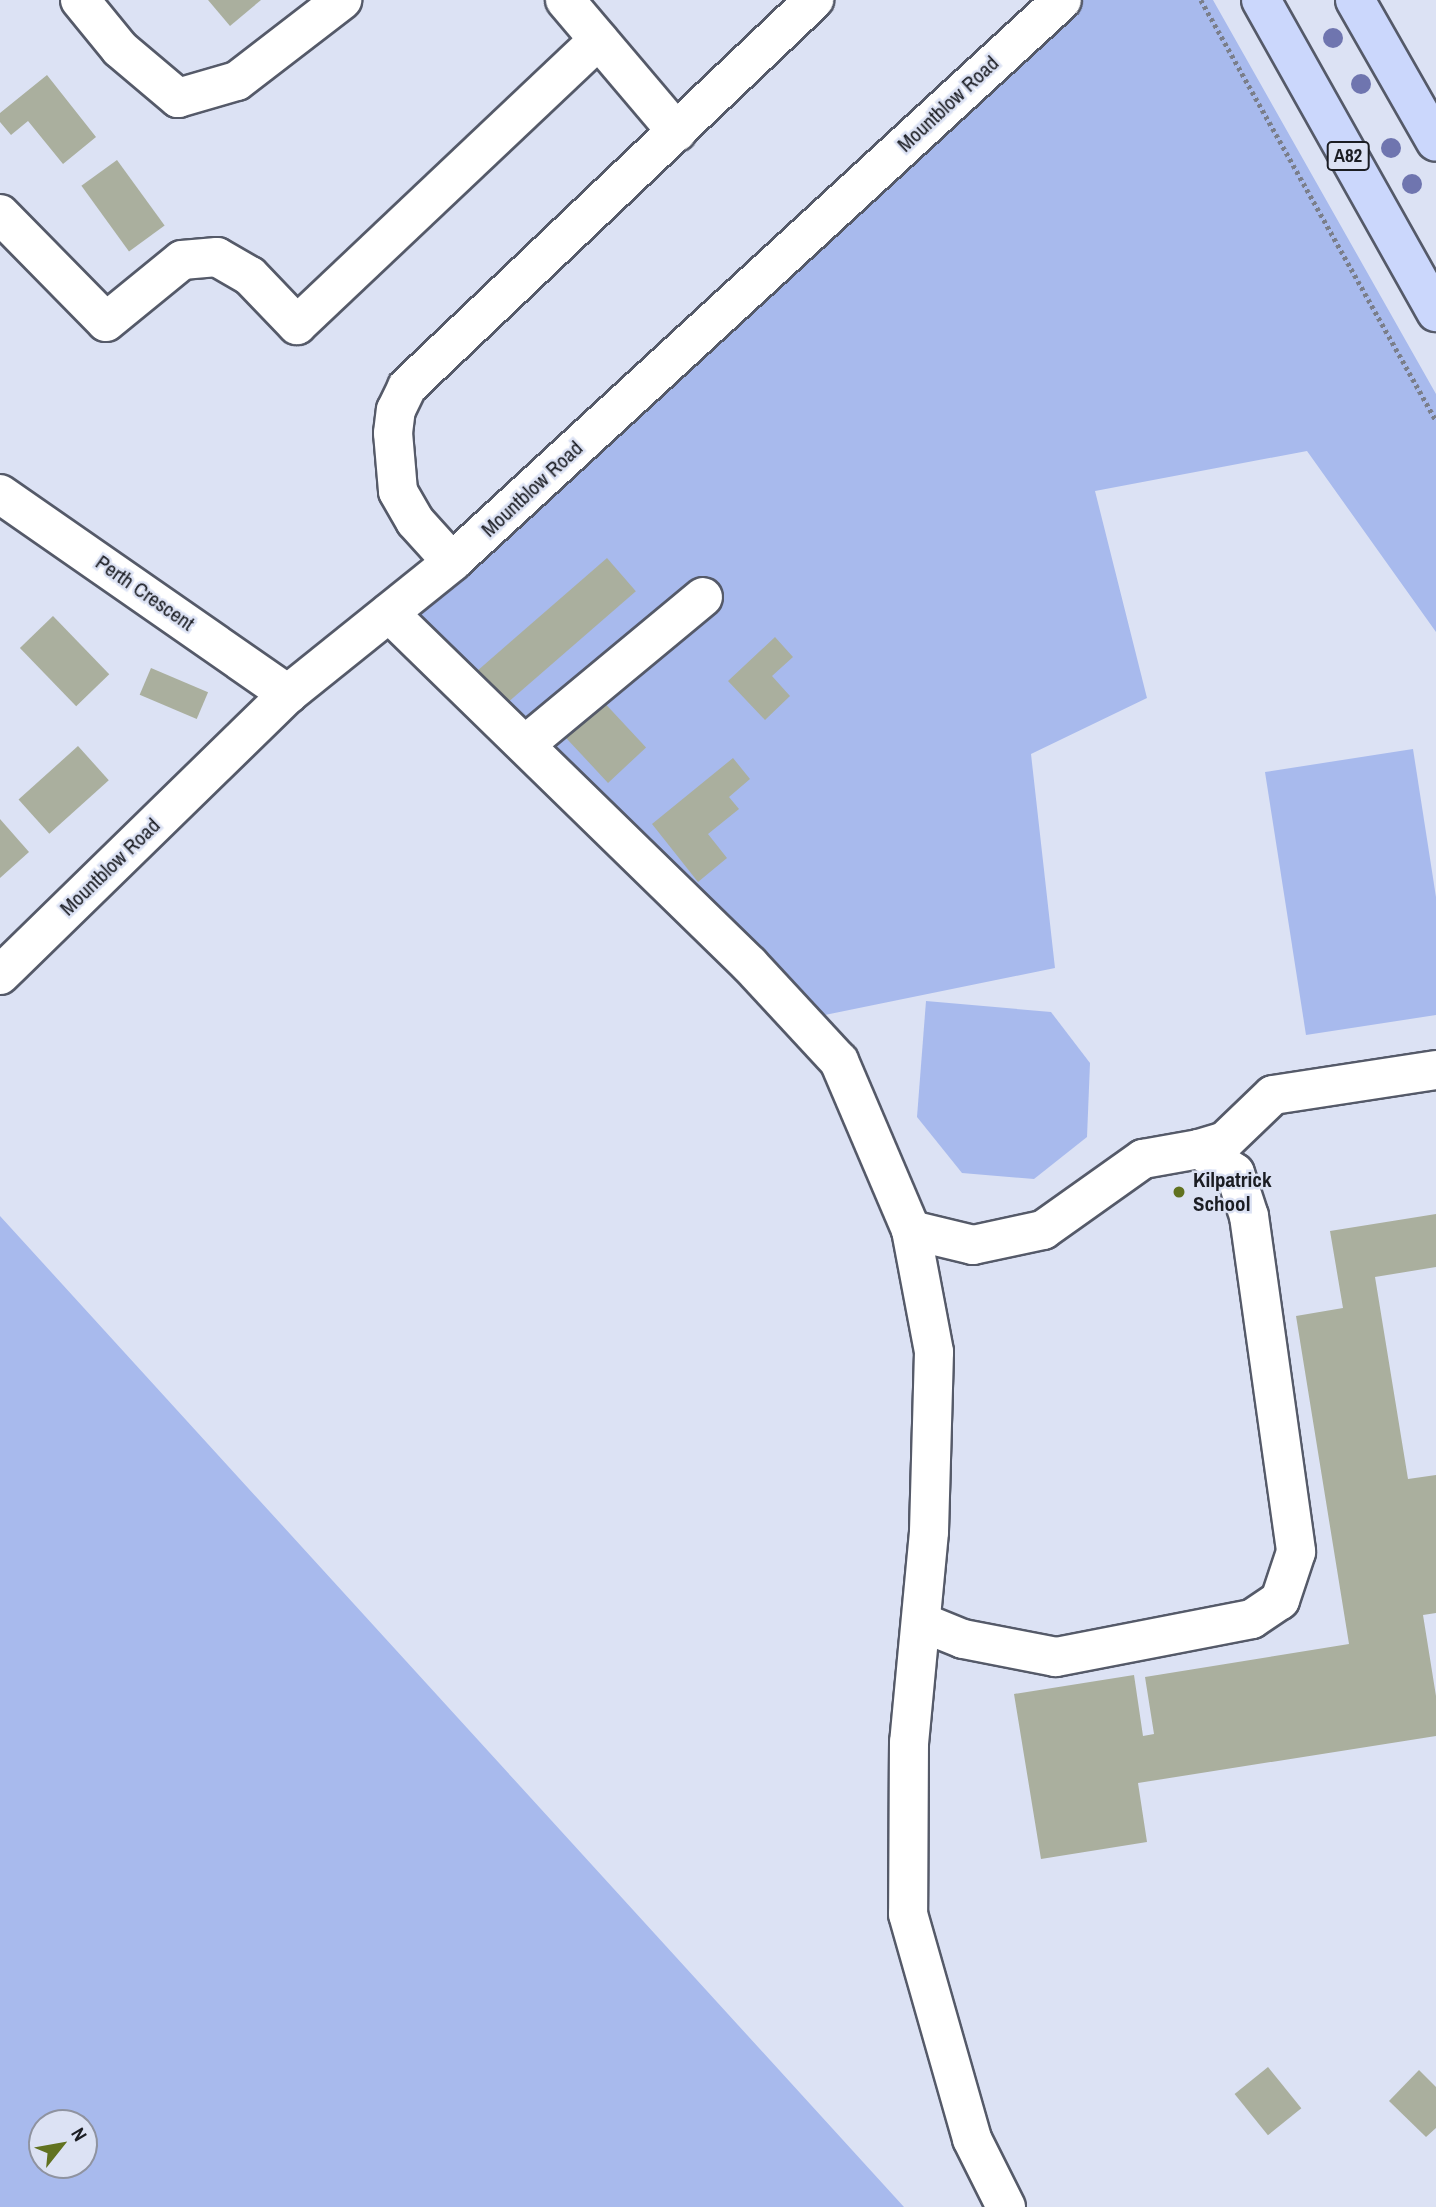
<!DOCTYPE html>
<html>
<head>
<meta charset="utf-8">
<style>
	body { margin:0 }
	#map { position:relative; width:1436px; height:2207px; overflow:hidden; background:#dce2f4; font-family:"Archivo Narrow",sans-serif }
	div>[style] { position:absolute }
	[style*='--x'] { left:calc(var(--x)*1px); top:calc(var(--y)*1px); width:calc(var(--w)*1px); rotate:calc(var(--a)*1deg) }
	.green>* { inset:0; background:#a8baed }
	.building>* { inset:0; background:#aaaf9e; transform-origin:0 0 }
	.path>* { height:4.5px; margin-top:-2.25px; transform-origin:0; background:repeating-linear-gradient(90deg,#7a7e8a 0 3.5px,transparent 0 7px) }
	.roads { filter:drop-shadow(2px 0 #555a69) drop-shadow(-2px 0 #555a69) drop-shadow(0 2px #555a69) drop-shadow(0 -2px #555a69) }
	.minor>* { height:38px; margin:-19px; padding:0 19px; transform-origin:19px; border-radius:19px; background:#fff }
	.major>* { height:38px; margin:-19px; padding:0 19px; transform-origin:19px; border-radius:19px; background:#cbd7fc }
	.trees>* { width:20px; height:20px; margin:-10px; border-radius:50%; background:#6f75af }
	.dots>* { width:19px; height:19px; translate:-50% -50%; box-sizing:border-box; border:4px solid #dce2f4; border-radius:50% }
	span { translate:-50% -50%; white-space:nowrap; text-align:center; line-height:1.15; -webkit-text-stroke:5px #dce2f4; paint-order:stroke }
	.shield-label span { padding:2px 5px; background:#dce2f4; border:2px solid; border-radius:5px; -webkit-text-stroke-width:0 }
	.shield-label { font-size:19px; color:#1b1d23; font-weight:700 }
	.street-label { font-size:21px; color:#1b1d23 }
	.poi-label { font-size:21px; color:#1b1d23; font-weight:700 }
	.left { translate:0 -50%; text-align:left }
	.north { position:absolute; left:28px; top:2109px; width:70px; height:70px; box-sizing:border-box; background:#dce2f4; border:2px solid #8f93a0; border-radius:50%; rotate:59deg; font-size:19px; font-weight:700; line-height:28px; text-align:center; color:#1b1d23 }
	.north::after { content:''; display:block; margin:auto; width:24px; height:32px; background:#617220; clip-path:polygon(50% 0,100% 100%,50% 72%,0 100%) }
</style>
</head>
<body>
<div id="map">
	<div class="green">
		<div style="clip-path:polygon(1062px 0,1213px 0,1436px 394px,1436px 632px,1307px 451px,1095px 491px,1147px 698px,1031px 754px,1055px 968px,815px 1017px,389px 613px)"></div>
		<div style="clip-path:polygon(1413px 749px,1436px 897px,1436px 1015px,1306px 1035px,1265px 772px)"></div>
		<div style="clip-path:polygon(926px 1001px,1051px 1012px,1090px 1063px,1087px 1137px,1034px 1179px,962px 1173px,917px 1117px)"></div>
		<div style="clip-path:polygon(evenodd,0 1216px,904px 2207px,0 2207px,0 1216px,42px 2123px,84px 2123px,84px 2165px,42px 2165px,42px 2123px)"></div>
	</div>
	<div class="building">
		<div style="clip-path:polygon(208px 0,261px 0,230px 26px)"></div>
		<div style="clip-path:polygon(47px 75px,96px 137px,63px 164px,28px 121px,11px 135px,0 122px,0 113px)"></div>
		<div style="left:117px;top:160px;width:81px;height:44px;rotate:54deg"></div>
		<div style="left:607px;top:558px;width:44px;height:171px;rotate:49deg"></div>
		<div style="left:53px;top:616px;width:81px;height:46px;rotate:46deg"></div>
		<div style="clip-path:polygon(775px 637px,793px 657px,772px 676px,790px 696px,765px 720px,728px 681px)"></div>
		<div style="left:151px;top:668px;width:62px;height:29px;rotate:23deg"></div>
		<div style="left:599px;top:697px;width:69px;height:52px;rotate:47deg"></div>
		<div style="left:78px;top:746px;width:46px;height:80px;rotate:48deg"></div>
		<div style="clip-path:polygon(733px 758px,750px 779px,729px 797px,739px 809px,708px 834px,727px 858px,698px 882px,652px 824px)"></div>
		<div style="clip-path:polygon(0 819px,29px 852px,0 878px)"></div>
		<div style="clip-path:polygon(1436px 1214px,1436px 1267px,1375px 1277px,1408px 1479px,1436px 1475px,1436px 1613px,1423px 1615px,1436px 1696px,1436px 1736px,1138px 1783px,1147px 1842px,1041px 1859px,1014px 1694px,1134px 1675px,1143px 1736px,1154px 1734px,1145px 1677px,1349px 1644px,1296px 1316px,1343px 1308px,1330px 1231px)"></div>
		<div style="left:1268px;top:2067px;width:53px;height:43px;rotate:51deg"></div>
		<div style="clip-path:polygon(1419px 2070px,1436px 2087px,1436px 2128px,1426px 2137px,1389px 2101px)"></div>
	</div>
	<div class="path">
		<div style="--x:1201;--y:0;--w:482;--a:60.8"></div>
	</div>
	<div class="roads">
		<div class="minor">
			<div style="--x:80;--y:0;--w:63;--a:50.8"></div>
			<div style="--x:120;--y:49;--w:76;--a:40.2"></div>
			<div style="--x:178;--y:98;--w:61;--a:-16.1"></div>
			<div style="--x:237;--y:81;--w:133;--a:-37.6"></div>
			<div style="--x:565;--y:0;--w:173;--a:49.7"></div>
			<div style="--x:0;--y:214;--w:151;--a:45.5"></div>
			<div style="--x:106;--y:322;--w:98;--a:-39.2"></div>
			<div style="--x:182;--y:260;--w:35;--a:-5"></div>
			<div style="--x:217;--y:257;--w:38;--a:30"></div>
			<div style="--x:250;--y:276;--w:68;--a:46.2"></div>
			<div style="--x:297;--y:325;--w:415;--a:-43.4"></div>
			<div style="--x:0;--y:494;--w:351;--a:34.8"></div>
			<div style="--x:452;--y:562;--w:55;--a:-132.1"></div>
			<div style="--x:415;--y:521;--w:34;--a:-120"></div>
			<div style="--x:398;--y:491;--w:58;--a:-94.9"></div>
			<div style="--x:393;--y:433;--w:23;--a:-83"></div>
			<div style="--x:396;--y:410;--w:25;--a:-64"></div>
			<div style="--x:407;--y:387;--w:562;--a:-43.56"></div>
			<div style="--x:389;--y:613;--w:504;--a:44.28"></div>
			<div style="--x:750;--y:965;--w:131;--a:47.2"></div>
			<div style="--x:839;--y:1061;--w:184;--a:66.9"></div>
			<div style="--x:911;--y:1230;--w:124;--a:79.3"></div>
			<div style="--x:934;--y:1352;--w:180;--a:91.6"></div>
			<div style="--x:929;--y:1532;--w:211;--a:95.4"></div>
			<div style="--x:909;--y:1742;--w:172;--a:90.3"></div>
			<div style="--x:908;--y:1914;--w:234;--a:74.1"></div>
			<div style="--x:972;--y:2139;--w:76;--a:63.4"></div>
			<div style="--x:526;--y:744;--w:230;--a:-39.7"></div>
			<div style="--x:0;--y:975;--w:402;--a:-44.3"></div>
			<div style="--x:288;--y:694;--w:211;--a:-38.8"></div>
			<div style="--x:452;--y:562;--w:829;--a:-42.65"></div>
			<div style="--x:1199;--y:1149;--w:27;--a:-17"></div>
			<div style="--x:1225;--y:1141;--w:66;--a:-43.8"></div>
			<div style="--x:1273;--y:1095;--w:165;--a:-8.7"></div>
			<div style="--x:911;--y:1230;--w:64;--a:13.6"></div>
			<div style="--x:973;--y:1245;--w:72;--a:-12.1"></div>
			<div style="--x:1043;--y:1230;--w:123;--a:-35.4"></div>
			<div style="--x:1143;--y:1159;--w:57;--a:-10.1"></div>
			<div style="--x:1199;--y:1149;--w:43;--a:33.7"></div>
			<div style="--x:1235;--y:1173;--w:45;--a:72"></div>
			<div style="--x:1249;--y:1216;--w:339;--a:82"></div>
			<div style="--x:1296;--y:1552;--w:51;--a:108.4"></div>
			<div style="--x:1280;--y:1600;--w:34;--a:146"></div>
			<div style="--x:1252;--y:1619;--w:200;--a:169"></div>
			<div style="--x:1056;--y:1657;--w:95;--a:-169"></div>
			<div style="--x:963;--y:1639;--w:45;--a:-158"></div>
		</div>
		<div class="major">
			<div style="--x:1261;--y:0;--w:358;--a:60.7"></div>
			<div style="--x:1355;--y:0;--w:163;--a:60.3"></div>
		</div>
	</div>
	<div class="trees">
		<div style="left:1333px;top:38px"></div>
		<div style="left:1361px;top:84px"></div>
		<div style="left:1391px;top:148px"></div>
		<div style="left:1412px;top:184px"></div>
	</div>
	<div class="dots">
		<div style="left:1179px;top:1192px;background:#617220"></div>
	</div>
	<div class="shield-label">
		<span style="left:1348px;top:156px">A82</span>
	</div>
	<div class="street-label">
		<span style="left:948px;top:104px;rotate:-43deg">Mountblow Road</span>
		<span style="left:532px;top:489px;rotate:-43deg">Mountblow Road</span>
		<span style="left:145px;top:593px;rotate:35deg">Perth Crescent</span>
		<span style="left:110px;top:867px;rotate:-44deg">Mountblow Road</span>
	</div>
	<div class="poi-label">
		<span class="left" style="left:1193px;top:1192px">Kilpatrick<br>School</span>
	</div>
	<div class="north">N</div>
</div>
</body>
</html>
